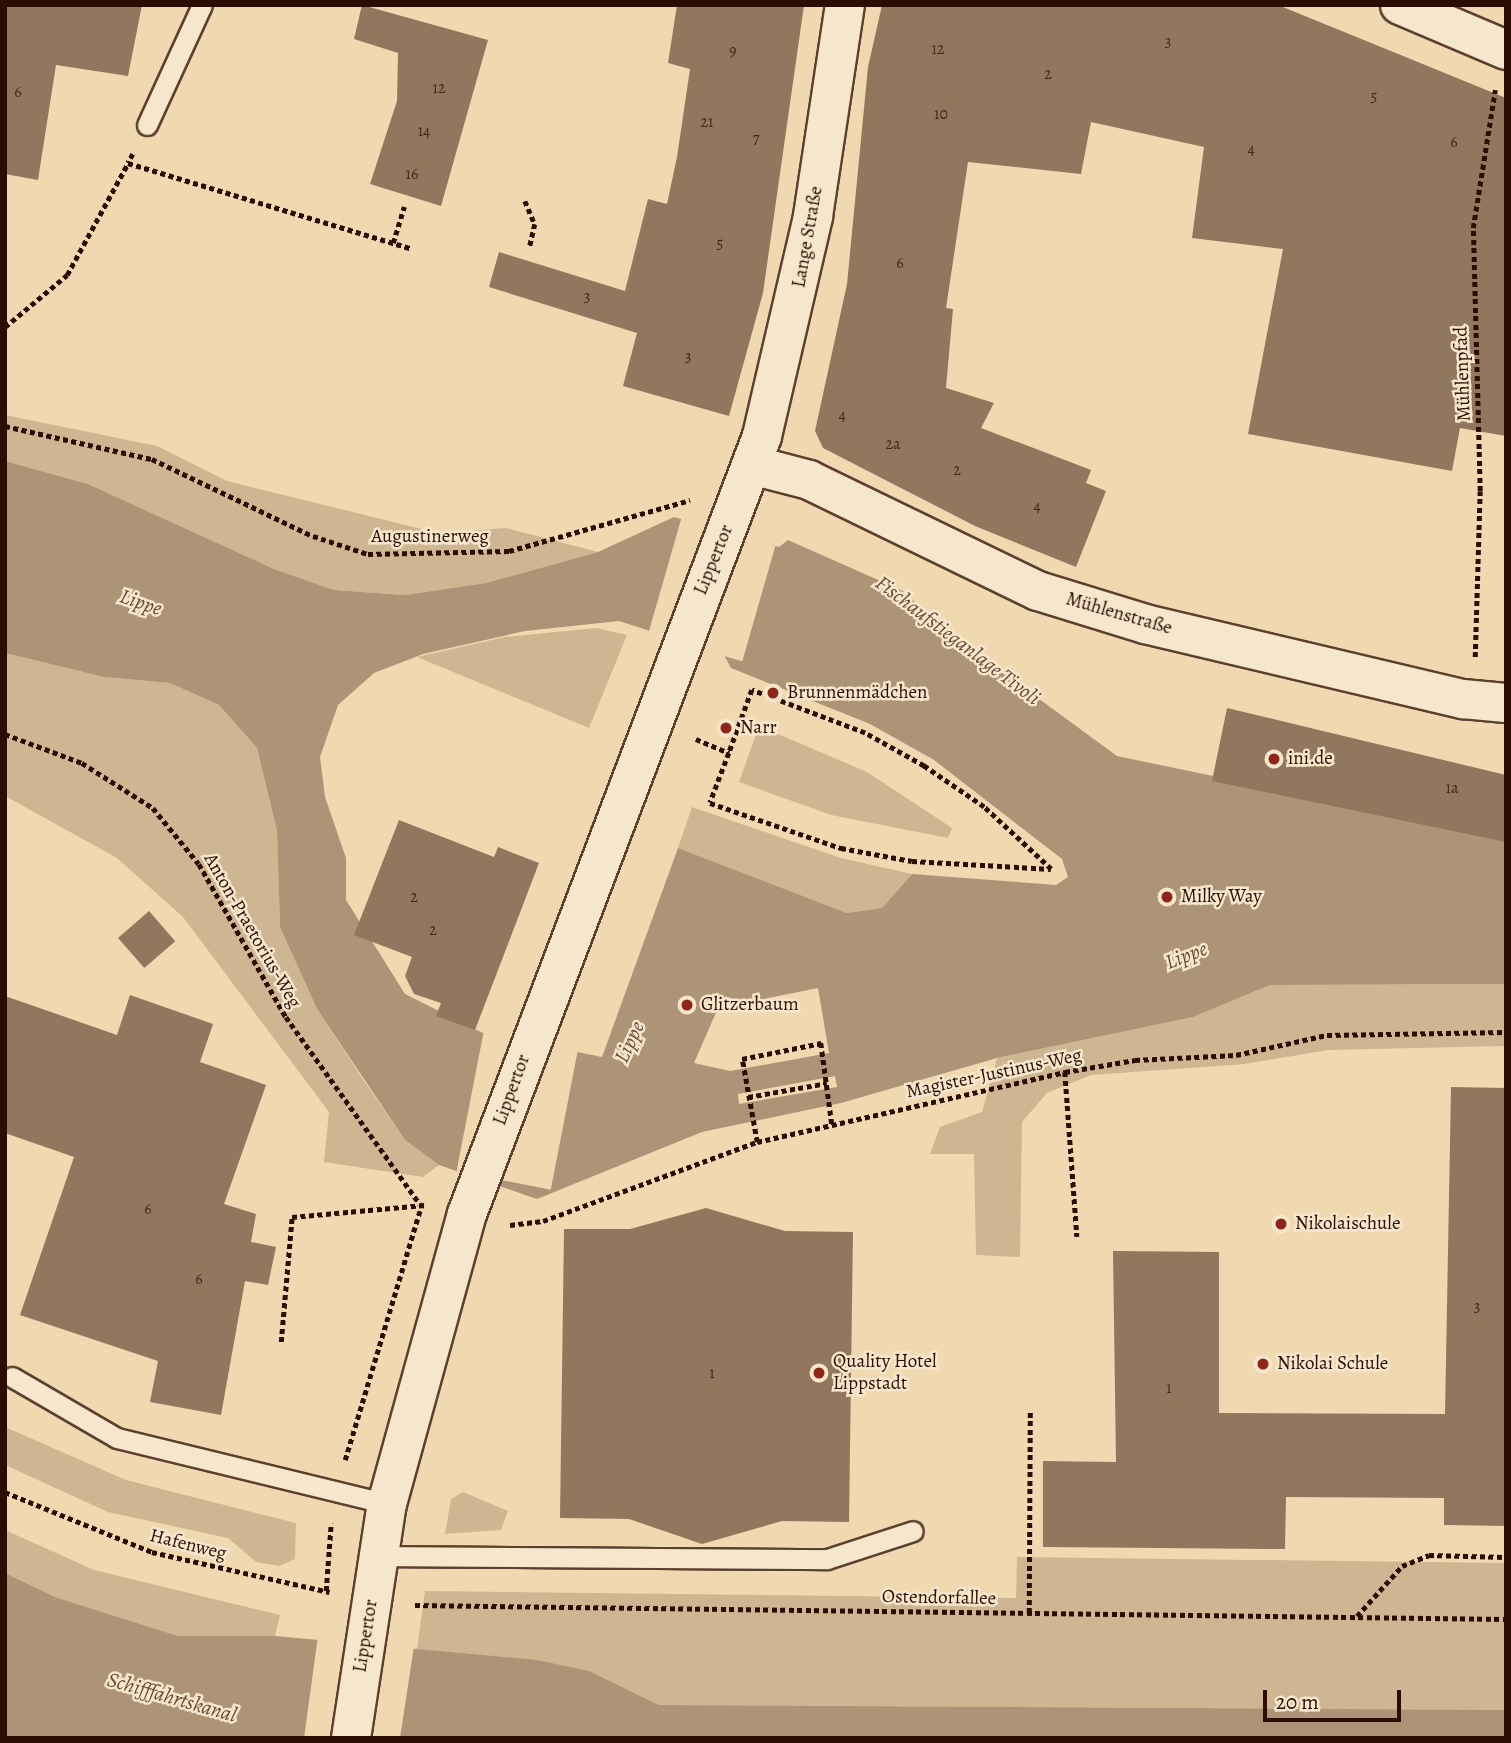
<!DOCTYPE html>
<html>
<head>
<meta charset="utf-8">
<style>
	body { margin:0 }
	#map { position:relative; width:1511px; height:1743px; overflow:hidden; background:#f0d9b1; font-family:Alegreya,serif }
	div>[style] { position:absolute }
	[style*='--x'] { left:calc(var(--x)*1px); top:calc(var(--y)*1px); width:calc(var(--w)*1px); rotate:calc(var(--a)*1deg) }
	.green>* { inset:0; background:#cfb693 }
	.water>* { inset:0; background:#ad9476 }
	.pier>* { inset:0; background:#f0d9b1; transform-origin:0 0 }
	.river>* { height:84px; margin:-42px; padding:0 42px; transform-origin:42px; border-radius:42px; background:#ad9476 }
	.building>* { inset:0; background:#91775d; transform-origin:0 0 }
	.path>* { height:4.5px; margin-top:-2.25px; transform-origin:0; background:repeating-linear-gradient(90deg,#2b0d03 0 5px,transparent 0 8.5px) }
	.roads { filter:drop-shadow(2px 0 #5c402e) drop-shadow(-2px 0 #5c402e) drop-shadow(0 2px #5c402e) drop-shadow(0 -2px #5c402e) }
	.lane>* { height:19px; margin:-9.5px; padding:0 9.5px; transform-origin:9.5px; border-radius:9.5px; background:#f5e6cc }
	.street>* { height:38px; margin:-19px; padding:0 19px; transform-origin:19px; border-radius:19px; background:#f5e6cc }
	.secondary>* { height:38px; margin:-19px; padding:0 19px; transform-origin:19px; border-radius:19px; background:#f5e6cc }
	.dots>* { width:19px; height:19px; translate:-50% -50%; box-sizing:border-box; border:4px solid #f5e6cc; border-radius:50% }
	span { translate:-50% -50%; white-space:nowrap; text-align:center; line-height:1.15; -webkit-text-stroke:5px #f5e6cc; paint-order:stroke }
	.number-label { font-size:16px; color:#44281a }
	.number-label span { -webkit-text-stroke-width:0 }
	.street-label { font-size:19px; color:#2b0d03 }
	.poi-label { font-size:19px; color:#2b0d03 }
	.left { translate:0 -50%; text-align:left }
	.water-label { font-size:21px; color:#664a37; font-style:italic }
	.frame { position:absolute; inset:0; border:7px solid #2b0d03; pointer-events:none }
	.scale { position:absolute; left:1263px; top:1690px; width:138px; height:32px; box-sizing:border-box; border:4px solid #2b0d03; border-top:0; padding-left:9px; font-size:21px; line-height:24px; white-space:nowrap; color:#2b0d03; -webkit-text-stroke:5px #f5e6cc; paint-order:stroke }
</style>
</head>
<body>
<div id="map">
	<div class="green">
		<div style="clip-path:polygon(5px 415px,157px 446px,227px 481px,438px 533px,506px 528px,598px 552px,486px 583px,405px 595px,334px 590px,274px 569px,88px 484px,5px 461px)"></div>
		<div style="clip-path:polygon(596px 628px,627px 635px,589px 728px,417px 657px,505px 637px)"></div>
		<div style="clip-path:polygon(5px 653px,104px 677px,170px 683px,219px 705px,257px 748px,277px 831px,280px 927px,317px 1009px,364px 1081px,405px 1140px,439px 1165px,423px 1177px,324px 1162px,329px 1112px,183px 917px,117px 858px,5px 796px)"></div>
		<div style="clip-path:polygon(759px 726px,867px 772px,952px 828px,948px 838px,831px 815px,739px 782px)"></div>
		<div style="clip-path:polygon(692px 807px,841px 858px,912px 874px,882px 908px,847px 913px,678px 848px)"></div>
		<div style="clip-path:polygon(1215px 827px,1250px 850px,1222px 883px,1177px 890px,1185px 847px)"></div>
		<div style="clip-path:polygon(1506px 984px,1506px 1046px,1329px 1050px,1245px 1064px,1091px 1075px,1047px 1093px,1022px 1122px,1020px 1257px,976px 1255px,974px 1154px,930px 1154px,940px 1127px,982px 1112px,997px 1058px,1193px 1017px,1270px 985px)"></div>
		<div style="clip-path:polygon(5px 1427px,126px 1480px,296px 1523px,295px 1559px,279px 1566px,256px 1562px,228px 1538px,108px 1512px,5px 1465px)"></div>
		<div style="clip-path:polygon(463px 1492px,508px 1511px,501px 1530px,445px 1534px,451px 1499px)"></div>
		<div style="clip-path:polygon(5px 1530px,94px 1570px,280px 1615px,275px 1636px,178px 1636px,55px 1597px,5px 1573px)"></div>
		<div style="clip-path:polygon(1017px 1557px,1506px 1563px,1506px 1710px,659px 1705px,588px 1671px,417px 1649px,425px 1591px,1016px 1598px)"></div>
	</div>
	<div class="water">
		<div style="clip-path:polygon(evenodd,5px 461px,88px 484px,274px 569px,334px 590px,405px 595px,486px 583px,598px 552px,674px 517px,779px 547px,788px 540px,903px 591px,945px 630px,1117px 756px,1506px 837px,1506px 984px,1270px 985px,1193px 1017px,997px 1058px,841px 1103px,702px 1132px,537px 1199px,439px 1165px,405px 1140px,317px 1009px,280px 927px,277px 831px,257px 748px,219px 705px,170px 683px,104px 677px,5px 653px,5px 461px,619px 621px,724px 655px,731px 668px,870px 724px,934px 760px,1062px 859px,1068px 877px,1056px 885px,912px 874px,882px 908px,847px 913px,678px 848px,602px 1057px,483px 1033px,405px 994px,346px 900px,346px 858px,325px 797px,320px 757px,338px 705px,374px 673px,423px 654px,525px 631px,619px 621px,5px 461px,1215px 827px,1250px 850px,1222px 883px,1178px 890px,1185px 847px,1215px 827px,5px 461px,818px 988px,829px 1053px,730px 1071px,694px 1063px,718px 1008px,818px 988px,5px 461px,835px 1076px,837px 1087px,739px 1104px,738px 1094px,835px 1076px)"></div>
		<div style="clip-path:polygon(5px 1573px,55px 1597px,178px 1636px,275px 1636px,537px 1660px,589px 1671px,659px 1705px,1506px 1710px,1506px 1738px,5px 1738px)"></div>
	</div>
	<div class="pier">
		<div style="left:682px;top:516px;width:98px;height:123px;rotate:16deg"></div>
		<div style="left:484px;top:1030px;width:96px;height:144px;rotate:11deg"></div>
		<div style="clip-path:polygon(318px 1636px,414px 1646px,400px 1738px,304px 1738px)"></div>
	</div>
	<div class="river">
		<div style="--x:1083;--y:798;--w:241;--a:28.3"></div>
		<div style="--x:1295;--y:912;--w:211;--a:2.2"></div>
	</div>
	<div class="building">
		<div style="clip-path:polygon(5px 5px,142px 5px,128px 76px,56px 65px,38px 180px,5px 174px)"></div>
		<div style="clip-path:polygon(362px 5px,488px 40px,441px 206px,370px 184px,397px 101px,398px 53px,354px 39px)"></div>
		<div style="clip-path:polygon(677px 5px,804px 5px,763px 293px,729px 416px,623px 386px,637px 333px,489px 287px,499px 252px,625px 291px,648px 199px,667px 204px,677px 157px,690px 69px,668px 63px)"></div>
		<div style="clip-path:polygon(882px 5px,1278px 5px,1506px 98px,1506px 436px,1460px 428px,1452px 471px,1248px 434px,1283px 249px,1192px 238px,1204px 147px,1091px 122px,1081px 174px,968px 162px,946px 308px,953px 309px,946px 388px,994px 403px,981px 428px,1091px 470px,1086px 483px,1106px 491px,1076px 567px,975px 526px,823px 448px,815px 431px,847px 284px,868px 67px)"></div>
		<div style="clip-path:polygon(1227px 708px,1506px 775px,1506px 842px,1212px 781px)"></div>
		<div style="clip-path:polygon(399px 820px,494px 857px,498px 847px,539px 863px,475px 1030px,436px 1016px,441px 1003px,414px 994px,405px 976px,412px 957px,354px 935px)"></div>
		<div style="left:149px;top:911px;width:40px;height:41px;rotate:49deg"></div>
		<div style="clip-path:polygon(130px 995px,213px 1024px,200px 1062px,266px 1085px,224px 1204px,256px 1214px,251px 1242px,276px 1247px,268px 1285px,245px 1281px,221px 1415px,150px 1402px,158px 1361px,20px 1315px,74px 1157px,5px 1133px,5px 996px,117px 1035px)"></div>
		<div style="clip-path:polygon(1451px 1087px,1506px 1088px,1506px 1526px,1444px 1525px,1444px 1498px,1286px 1497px,1285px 1549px,1043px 1547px,1043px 1461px,1116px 1462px,1113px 1251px,1219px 1252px,1219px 1413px,1445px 1414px)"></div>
		<div style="clip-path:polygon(706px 1208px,785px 1231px,853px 1232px,849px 1522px,782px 1521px,702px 1544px,629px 1519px,560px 1518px,564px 1229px,630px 1229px)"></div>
	</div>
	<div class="path">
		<div style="--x:133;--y:154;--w:10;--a:119"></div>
		<div style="--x:128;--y:163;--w:295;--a:16.8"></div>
		<div style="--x:525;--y:201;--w:25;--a:67"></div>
		<div style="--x:535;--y:224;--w:23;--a:103"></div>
		<div style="--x:393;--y:243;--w:38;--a:-73"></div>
		<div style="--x:5;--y:327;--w:81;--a:-40"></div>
		<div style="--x:67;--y:275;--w:128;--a:-61.4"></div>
		<div style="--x:5;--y:426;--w:151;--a:12.7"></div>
		<div style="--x:152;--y:459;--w:178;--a:25.6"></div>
		<div style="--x:313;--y:536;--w:58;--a:18.1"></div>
		<div style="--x:368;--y:554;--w:141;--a:-1.2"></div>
		<div style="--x:509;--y:551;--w:188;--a:-15.7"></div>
		<div style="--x:1475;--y:657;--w:166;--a:-88.3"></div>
		<div style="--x:1480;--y:491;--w:263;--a:-91.5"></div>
		<div style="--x:1473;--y:228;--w:140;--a:-80.9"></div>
		<div style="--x:5;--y:734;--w:82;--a:20.6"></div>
		<div style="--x:82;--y:763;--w:84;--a:32.4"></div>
		<div style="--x:153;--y:808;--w:72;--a:50.6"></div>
		<div style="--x:199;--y:864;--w:176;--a:60.4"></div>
		<div style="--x:286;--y:1017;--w:230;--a:54.4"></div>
		<div style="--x:696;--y:739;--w:36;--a:23"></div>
		<div style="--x:729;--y:753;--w:53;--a:110.8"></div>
		<div style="--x:710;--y:803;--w:139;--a:19"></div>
		<div style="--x:841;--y:848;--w:72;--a:10.4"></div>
		<div style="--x:912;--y:861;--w:139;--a:3.3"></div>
		<div style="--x:1051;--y:869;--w:91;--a:-137.2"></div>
		<div style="--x:984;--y:807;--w:73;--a:-145.7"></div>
		<div style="--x:924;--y:766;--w:68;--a:-150.8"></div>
		<div style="--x:865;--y:733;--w:121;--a:-159.2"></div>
		<div style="--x:752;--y:690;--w:67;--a:110.1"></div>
		<div style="--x:1065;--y:1072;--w:165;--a:85.8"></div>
		<div style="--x:748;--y:1097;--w:80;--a:-10"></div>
		<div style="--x:757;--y:1142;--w:84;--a:-100.2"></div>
		<div style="--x:742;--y:1059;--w:81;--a:-11.4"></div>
		<div style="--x:821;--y:1043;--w:82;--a:82.3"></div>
		<div style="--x:510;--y:1225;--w:33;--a:-7"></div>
		<div style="--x:543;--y:1221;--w:228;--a:-20.3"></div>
		<div style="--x:757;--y:1142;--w:316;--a:-12.8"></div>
		<div style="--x:1065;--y:1072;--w:71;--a:-9.7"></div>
		<div style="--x:1135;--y:1060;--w:101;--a:-2.8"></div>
		<div style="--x:1236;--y:1055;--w:93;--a:-12.4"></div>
		<div style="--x:1327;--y:1035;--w:179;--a:-1"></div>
		<div style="--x:281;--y:1342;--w:125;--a:-85"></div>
		<div style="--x:292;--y:1217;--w:133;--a:-5.2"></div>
		<div style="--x:345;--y:1460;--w:267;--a:-73.3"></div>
		<div style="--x:5;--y:1492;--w:159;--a:22.2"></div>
		<div style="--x:152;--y:1552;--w:182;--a:12.7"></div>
		<div style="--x:326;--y:1591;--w:68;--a:-85.8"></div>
		<div style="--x:415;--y:1605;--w:1091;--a:0.74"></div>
		<div style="--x:1029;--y:1613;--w:204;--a:-89.7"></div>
		<div style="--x:1357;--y:1616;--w:67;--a:-48"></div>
		<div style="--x:1402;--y:1566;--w:29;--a:-22"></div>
		<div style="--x:1429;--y:1555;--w:77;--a:1.5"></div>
	</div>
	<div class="roads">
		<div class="lane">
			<div style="--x:147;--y:125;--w:132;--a:-65.4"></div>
			<div style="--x:12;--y:1377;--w:121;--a:30.2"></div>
			<div style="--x:117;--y:1438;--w:278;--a:13.7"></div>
			<div style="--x:379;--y:1556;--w:448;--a:0.4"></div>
			<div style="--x:827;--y:1559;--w:90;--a:-18"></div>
		</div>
		<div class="street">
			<div style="--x:1400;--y:5;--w:115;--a:23"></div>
			<div style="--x:752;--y:465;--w:59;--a:14.7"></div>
			<div style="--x:809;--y:480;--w:254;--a:25.9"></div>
			<div style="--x:1038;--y:591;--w:112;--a:17.1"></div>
			<div style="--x:1145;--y:624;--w:327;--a:13.3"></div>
			<div style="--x:1463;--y:699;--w:43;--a:5.3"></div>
		</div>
		<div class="secondary">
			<div style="--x:351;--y:1738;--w:237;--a:-81.3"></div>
			<div style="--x:387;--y:1504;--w:301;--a:-74.6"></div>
			<div style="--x:467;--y:1214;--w:832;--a:-69.23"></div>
			<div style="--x:762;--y:436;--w:226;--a:-76.9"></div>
			<div style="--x:813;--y:216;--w:213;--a:-81.4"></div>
		</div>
	</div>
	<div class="dots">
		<div style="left:773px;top:693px;background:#8f2418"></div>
		<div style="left:726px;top:728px;background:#8f2418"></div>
		<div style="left:1274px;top:759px;background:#8f2418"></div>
		<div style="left:1167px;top:897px;background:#8f2418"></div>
		<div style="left:687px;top:1005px;background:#8f2418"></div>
		<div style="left:1281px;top:1224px;background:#8f2418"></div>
		<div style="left:1263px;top:1364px;background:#8f2418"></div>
		<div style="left:819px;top:1373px;background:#8f2418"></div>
	</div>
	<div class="number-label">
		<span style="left:1168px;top:41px">3</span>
		<span style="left:938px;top:49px">12</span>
		<span style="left:733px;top:51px">9</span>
		<span style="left:1048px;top:74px">2</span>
		<span style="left:439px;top:88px">12</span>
		<span style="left:18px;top:92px">6</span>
		<span style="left:1374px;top:96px">5</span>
		<span style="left:941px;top:114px">10</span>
		<span style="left:707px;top:122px">21</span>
		<span style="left:424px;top:131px">14</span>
		<span style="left:756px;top:138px">7</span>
		<span style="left:1454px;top:142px">6</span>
		<span style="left:1251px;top:149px">4</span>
		<span style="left:412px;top:174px">16</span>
		<span style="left:720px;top:243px">5</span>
		<span style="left:900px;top:263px">6</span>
		<span style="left:587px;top:296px">3</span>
		<span style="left:688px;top:356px">3</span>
		<span style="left:842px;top:415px">4</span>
		<span style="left:893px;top:444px">2a</span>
		<span style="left:957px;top:470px">2</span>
		<span style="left:1037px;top:506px">4</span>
		<span style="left:1452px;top:788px">1a</span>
		<span style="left:414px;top:897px">2</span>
		<span style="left:433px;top:930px">2</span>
		<span style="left:148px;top:1209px">6</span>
		<span style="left:199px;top:1279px">6</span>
		<span style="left:1477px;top:1306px">3</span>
		<span style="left:712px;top:1373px">1</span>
		<span style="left:1169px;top:1388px">1</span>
	</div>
	<div class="street-label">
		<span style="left:808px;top:237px;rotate:-80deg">Lange Straße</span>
		<span style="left:1463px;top:374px;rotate:-92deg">Mühlenpfad</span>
		<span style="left:430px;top:537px">Augustinerweg</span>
		<span style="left:714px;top:560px;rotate:-68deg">Lippertor</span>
		<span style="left:1119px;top:614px;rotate:16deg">Mühlenstraße</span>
		<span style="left:252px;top:931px;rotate:60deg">Anton-Praetorius-Weg</span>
		<span style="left:994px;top:1074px;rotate:-12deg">Magister-Justinus-Weg</span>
		<span style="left:512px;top:1090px;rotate:-70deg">Lippertor</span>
		<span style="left:188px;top:1545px;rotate:14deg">Hafenweg</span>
		<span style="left:939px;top:1598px;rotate:1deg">Ostendorfallee</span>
		<span style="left:366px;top:1636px;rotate:-81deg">Lippertor</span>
	</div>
	<div class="poi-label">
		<span class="left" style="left:787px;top:693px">Brunnenmädchen</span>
		<span class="left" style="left:740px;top:728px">Narr</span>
		<span class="left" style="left:1288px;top:759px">ini.de</span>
		<span class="left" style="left:1181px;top:897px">Milky Way</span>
		<span class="left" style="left:701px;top:1005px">Glitzerbaum</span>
		<span class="left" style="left:1295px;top:1224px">Nikolaischule</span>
		<span class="left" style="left:833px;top:1373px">Quality Hotel<br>Lippstadt</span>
		<span class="left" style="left:1277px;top:1364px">Nikolai Schule</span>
	</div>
	<div class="water-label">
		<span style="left:141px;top:602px;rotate:19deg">Lippe</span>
		<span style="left:958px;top:640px;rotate:37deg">Fischaufstieganlage Tivoli</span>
		<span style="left:1186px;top:955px;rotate:-21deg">Lippe</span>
		<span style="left:629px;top:1042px;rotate:-65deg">Lippe</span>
		<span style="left:172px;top:1697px;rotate:16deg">Schifffahrtskanal</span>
	</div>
	<div class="frame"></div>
	<div class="scale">20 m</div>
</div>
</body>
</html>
